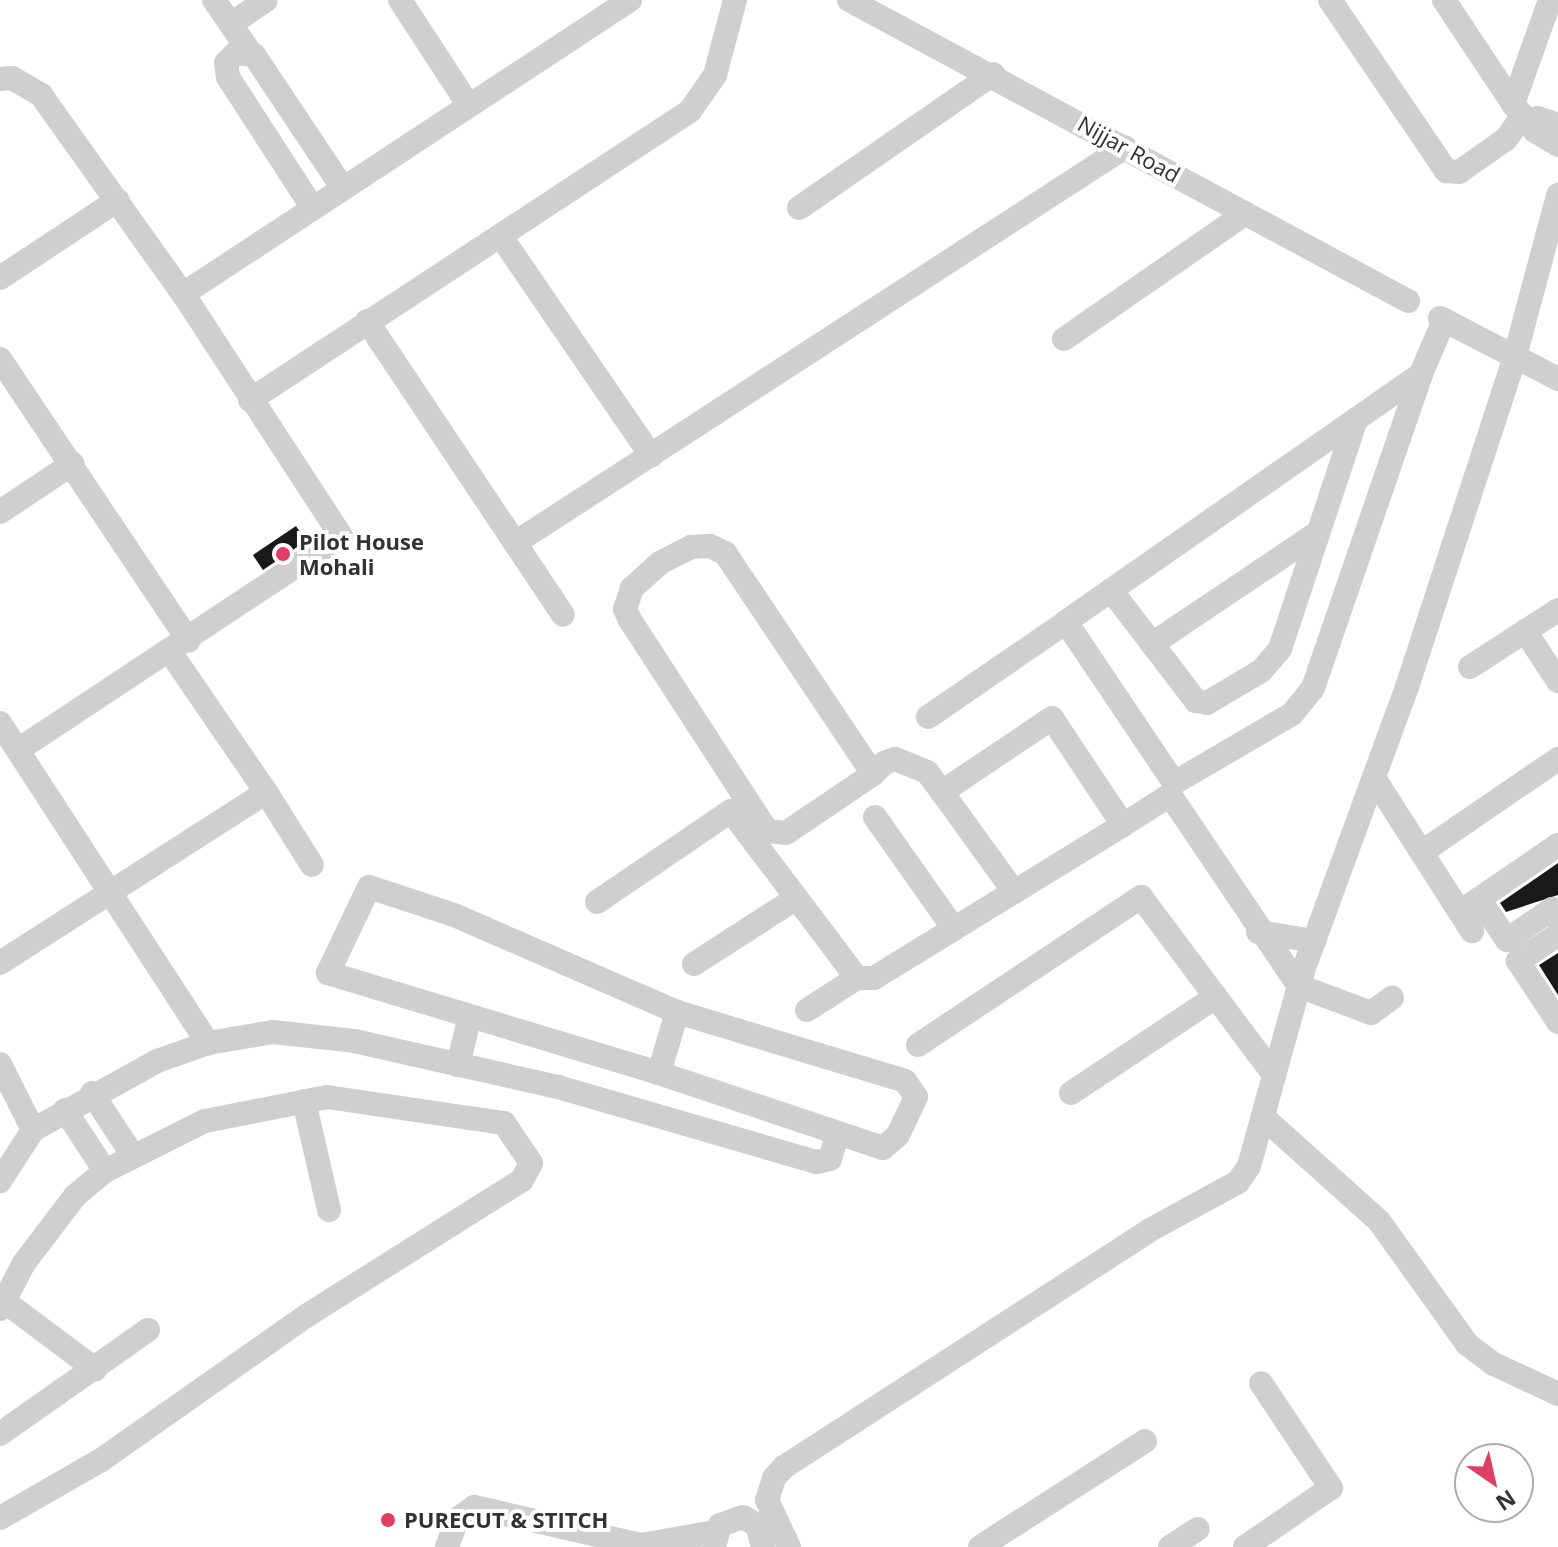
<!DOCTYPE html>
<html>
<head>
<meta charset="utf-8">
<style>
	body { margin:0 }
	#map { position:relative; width:1558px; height:1547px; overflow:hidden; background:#fff; font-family:"Open Sans",sans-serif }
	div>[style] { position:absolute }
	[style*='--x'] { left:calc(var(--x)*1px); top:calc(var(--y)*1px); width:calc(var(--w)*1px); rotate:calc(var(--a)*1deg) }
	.building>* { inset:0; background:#191919; transform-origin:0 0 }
	.minor>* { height:24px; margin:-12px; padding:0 12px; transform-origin:12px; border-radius:12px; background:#cfcfcf }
	.dots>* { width:22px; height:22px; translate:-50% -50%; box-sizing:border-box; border:4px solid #fff; border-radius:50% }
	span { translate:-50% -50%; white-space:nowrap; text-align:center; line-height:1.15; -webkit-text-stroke:8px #fff; paint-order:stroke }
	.street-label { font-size:22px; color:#323232 }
	.poi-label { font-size:22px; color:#323232; font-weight:700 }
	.left { translate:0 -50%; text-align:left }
	.north { position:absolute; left:1454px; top:1443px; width:80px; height:80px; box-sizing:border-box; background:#fff; border:2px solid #adadad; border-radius:50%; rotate:146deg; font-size:22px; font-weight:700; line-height:32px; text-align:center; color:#323232 }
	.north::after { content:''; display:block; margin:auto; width:28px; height:36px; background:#e03d67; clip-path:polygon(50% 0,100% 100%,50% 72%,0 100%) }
</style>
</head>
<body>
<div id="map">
	<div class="building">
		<div style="left:296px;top:526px;width:18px;height:52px;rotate:56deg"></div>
		<div style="clip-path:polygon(1558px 863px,1558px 895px,1506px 912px,1500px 903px)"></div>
		<div style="clip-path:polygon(1558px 953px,1558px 995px,1539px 965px)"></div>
	</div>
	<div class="minor">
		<div style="--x:214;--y:0;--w:62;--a:55.5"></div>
		<div style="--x:400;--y:0;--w:126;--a:56.9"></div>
		<div style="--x:849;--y:0;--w:635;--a:28.3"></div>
		<div style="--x:1330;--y:0;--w:207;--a:55.8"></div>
		<div style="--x:1446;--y:171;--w:13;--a:4"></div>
		<div style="--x:1459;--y:172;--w:57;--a:-35.1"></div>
		<div style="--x:1506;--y:139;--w:29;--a:-54"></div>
		<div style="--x:1444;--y:0;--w:125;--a:56.4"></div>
		<div style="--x:1513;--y:104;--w:35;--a:51"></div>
		<div style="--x:1535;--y:131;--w:27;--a:31"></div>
		<div style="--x:231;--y:24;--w:42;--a:-34.4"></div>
		<div style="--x:0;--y:79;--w:12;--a:-5"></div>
		<div style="--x:12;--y:78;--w:34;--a:30"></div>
		<div style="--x:41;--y:95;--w:244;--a:54.5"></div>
		<div style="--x:1513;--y:104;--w:110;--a:-70.4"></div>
		<div style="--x:1527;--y:121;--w:11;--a:-15"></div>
		<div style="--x:1538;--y:118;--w:21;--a:19"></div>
		<div style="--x:312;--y:207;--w:155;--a:-122.9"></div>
		<div style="--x:228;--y:77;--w:14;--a:-98"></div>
		<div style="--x:226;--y:63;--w:14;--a:-45"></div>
		<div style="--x:236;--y:53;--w:18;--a:6"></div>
		<div style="--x:254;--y:55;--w:159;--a:56.3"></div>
		<div style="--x:799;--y:208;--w:236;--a:-34.6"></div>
		<div style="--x:502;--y:238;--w:264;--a:55.6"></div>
		<div style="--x:0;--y:278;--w:141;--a:-33.5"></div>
		<div style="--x:1440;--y:318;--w:133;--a:27.3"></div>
		<div style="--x:367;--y:321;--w:353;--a:56.3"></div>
		<div style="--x:1064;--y:339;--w:221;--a:-34.7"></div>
		<div style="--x:0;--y:359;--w:339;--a:56.2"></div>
		<div style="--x:1421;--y:374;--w:433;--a:145.1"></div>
		<div style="--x:1066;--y:622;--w:194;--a:56.1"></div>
		<div style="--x:1174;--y:783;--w:137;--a:-30.3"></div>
		<div style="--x:1292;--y:714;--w:33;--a:-51"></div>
		<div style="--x:1313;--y:688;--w:332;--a:-71"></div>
		<div style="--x:1421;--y:374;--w:59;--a:-66.9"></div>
		<div style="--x:250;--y:400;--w:526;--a:-33.3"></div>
		<div style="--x:690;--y:111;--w:44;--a:-55.2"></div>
		<div style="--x:715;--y:75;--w:78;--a:-75.1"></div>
		<div style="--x:0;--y:512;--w:87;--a:-33.7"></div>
		<div style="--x:515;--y:543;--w:727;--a:-32.99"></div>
		<div style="--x:1111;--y:590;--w:140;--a:52.6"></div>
		<div style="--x:1196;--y:701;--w:11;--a:10"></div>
		<div style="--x:1207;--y:703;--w:63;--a:-30.7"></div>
		<div style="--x:1261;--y:671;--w:29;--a:-49"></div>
		<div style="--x:1280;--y:649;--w:236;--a:-71.7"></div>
		<div style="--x:1525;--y:631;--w:60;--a:56.6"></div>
		<div style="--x:1152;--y:644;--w:199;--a:-33.9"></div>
		<div style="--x:1470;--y:667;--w:105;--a:-32.9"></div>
		<div style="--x:928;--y:717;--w:168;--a:-34.5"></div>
		<div style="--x:0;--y:723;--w:382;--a:57"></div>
		<div style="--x:18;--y:750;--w:387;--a:-33.5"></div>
		<div style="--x:341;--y:536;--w:289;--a:-123.1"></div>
		<div style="--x:183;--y:294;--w:535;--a:-33.33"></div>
		<div style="--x:873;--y:774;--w:266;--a:-123.8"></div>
		<div style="--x:725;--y:553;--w:17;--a:-155"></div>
		<div style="--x:710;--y:546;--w:19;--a:177"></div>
		<div style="--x:691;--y:547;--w:35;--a:153"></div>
		<div style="--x:660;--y:563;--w:38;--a:138"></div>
		<div style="--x:632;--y:588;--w:22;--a:108"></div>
		<div style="--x:625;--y:609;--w:12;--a:66"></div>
		<div style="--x:630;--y:620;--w:252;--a:57"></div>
		<div style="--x:767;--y:831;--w:19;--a:6"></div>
		<div style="--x:786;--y:833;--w:105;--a:-34.1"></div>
		<div style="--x:873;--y:774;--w:16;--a:-45"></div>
		<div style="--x:884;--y:763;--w:12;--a:-20"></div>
		<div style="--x:895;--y:759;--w:35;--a:22"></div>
		<div style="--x:927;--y:772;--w:25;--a:53"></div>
		<div style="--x:1374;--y:778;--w:182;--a:57.4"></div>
		<div style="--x:266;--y:792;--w:86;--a:57.8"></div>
		<div style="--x:875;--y:817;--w:137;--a:54.8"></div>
		<div style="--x:1123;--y:825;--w:128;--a:-123.6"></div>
		<div style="--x:1052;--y:718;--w:133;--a:146.1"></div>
		<div style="--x:942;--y:792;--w:123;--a:54.2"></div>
		<div style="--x:1014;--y:892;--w:128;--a:-31.6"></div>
		<div style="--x:1123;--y:825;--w:56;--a:-32.6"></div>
		<div style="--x:1170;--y:795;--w:230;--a:56"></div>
		<div style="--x:1299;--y:986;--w:77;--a:20.6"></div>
		<div style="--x:1371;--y:1013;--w:26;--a:-36"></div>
		<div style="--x:1422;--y:852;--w:165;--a:-34.4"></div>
		<div style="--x:369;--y:887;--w:89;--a:18.2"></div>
		<div style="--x:454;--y:915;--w:243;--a:23.5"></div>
		<div style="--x:677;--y:1012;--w:238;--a:16.8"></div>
		<div style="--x:905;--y:1081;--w:19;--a:55"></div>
		<div style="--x:916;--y:1097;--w:42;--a:115.3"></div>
		<div style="--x:898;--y:1135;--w:20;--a:139"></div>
		<div style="--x:883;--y:1148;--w:236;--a:-161.5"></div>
		<div style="--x:659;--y:1073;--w:346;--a:-163.2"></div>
		<div style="--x:328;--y:973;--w:95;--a:-64.5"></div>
		<div style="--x:1479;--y:899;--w:50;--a:55.7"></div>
		<div style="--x:1507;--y:940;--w:55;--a:-34.6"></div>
		<div style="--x:1552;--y:909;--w:13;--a:61"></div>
		<div style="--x:597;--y:902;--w:162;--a:-34.2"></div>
		<div style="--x:731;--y:811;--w:209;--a:53"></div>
		<div style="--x:857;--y:978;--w:17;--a:0"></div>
		<div style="--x:874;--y:978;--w:164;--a:-31.6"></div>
		<div style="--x:1460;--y:912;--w:119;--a:-34.4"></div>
		<div style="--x:1258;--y:932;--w:57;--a:9.1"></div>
		<div style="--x:1558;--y:935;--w:48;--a:147"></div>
		<div style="--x:1518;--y:961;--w:73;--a:56.7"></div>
		<div style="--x:0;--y:963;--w:316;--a:-32.7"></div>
		<div style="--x:266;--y:792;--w:168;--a:-124.4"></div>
		<div style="--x:694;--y:964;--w:120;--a:-32.8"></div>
		<div style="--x:807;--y:1010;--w:59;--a:-32.6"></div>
		<div style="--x:918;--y:1045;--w:268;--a:-33.6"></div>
		<div style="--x:1141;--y:897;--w:222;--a:53.2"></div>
		<div style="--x:0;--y:1064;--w:74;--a:63.4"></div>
		<div style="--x:33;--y:1130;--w:61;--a:122.9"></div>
		<div style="--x:458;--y:1065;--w:50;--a:-76.2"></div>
		<div style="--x:659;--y:1073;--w:64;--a:-73.6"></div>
		<div style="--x:92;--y:1093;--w:75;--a:56.9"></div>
		<div style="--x:1071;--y:1093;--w:172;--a:-33.6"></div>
		<div style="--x:304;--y:1101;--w:112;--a:77.1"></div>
		<div style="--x:65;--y:1110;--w:73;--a:56.7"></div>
		<div style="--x:1263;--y:1117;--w:156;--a:41.9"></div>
		<div style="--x:1379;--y:1221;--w:151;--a:54.4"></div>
		<div style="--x:1467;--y:1344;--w:34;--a:37"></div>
		<div style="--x:1494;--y:1364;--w:71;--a:25.1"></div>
		<div style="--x:33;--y:1130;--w:142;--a:-29.1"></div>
		<div style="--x:157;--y:1061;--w:54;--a:-19.4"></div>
		<div style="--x:208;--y:1043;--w:66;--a:-9.6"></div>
		<div style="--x:273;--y:1032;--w:81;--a:6.3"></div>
		<div style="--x:354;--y:1041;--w:209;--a:12.7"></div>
		<div style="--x:558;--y:1087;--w:269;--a:16.2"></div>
		<div style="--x:816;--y:1162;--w:14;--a:-12"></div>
		<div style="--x:830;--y:1159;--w:27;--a:-73"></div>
		<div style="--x:4;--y:1301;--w:114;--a:36.8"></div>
		<div style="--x:0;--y:1309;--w:52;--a:-62.4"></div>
		<div style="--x:24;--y:1263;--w:84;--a:-52.7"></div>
		<div style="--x:75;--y:1196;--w:39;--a:-40"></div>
		<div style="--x:105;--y:1171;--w:112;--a:-26.6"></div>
		<div style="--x:205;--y:1121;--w:124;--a:-11.1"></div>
		<div style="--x:327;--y:1097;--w:179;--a:8.4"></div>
		<div style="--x:504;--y:1123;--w:48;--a:56"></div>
		<div style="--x:531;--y:1163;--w:19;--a:118"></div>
		<div style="--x:522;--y:1180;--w:255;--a:147.8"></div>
		<div style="--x:306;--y:1316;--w:251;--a:144.9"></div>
		<div style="--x:101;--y:1460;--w:116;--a:150.1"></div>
		<div style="--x:0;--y:1434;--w:181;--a:-35.1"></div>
		<div style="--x:447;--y:1547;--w:30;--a:-70"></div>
		<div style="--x:457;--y:1519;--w:21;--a:-35"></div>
		<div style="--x:474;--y:1507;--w:171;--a:12.8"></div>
		<div style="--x:641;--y:1545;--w:75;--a:-10"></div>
		<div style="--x:714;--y:1547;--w:23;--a:-75"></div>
		<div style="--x:720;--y:1525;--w:24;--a:-19"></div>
		<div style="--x:743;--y:1517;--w:16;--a:30"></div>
		<div style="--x:757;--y:1525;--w:23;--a:75"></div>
		<div style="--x:789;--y:1547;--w:52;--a:-115.1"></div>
		<div style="--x:767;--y:1500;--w:23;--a:-72"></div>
		<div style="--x:774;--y:1478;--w:15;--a:-48"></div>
		<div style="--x:784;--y:1467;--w:436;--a:-32.9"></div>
		<div style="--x:1150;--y:1230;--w:100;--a:-28.6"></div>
		<div style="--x:1238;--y:1182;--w:19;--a:-55"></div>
		<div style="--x:1249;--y:1166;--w:202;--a:-74.5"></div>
		<div style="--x:1303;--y:971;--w:302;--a:-69.9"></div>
		<div style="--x:1407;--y:687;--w:348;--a:-71.9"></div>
		<div style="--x:1515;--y:356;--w:167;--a:-75"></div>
		<div style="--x:980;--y:1547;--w:196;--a:-32.7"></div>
		<div style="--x:1170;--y:1547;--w:33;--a:-33"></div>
		<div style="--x:1245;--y:1547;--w:104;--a:-34.5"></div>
		<div style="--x:1331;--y:1488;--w:126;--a:-123.7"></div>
	</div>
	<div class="dots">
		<div style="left:283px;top:554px;background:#e03d67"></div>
		<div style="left:388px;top:1520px;background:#e03d67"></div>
	</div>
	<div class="street-label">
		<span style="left:1129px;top:149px;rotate:29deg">Nijjar Road</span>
	</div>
	<div class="poi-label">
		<span class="left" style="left:299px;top:554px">Pilot House<br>Mohali</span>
		<span class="left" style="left:404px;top:1520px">PURECUT &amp; STITCH</span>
	</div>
	<div class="north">N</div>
</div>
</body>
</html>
